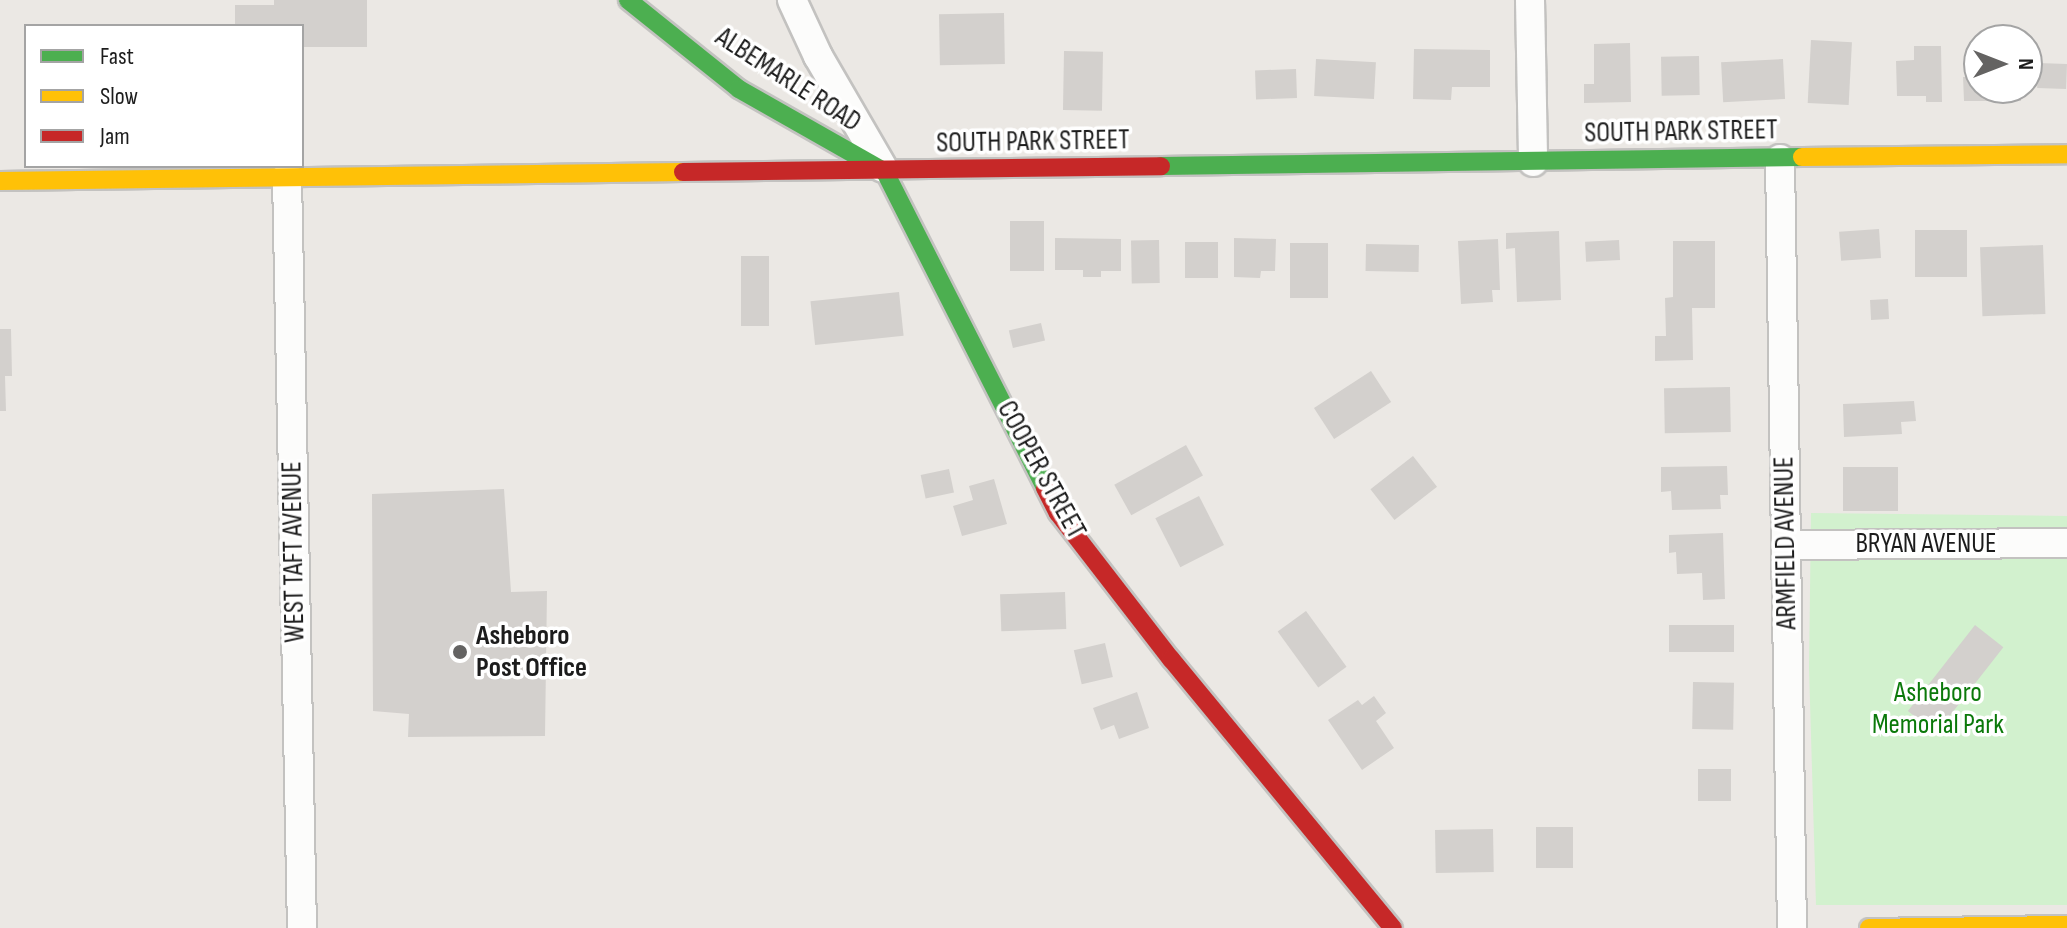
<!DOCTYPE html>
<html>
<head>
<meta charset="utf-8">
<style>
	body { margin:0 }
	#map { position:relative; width:2067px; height:928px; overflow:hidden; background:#ebe8e4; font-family:"Sofia Sans Condensed",sans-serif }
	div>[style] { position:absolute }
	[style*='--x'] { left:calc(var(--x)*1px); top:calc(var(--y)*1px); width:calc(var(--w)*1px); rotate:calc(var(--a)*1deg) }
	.park>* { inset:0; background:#d2f1ce }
	.building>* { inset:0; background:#d3d0cd; transform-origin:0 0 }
	.roads { filter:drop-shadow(2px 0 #c3c2c0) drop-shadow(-2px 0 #c3c2c0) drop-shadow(0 2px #c3c2c0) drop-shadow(0 -2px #c3c2c0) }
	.street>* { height:28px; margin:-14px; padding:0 14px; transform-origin:14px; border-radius:14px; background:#fcfcfb }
	.fast>* { height:18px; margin:-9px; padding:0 9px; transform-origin:9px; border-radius:9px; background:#4caf50 }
	.slow>* { height:18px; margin:-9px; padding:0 9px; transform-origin:9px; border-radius:9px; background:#ffc107 }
	.jam>* { height:18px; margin:-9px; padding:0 9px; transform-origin:9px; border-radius:9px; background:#c62828 }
	.dots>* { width:22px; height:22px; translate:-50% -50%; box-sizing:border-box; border:4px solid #fff; border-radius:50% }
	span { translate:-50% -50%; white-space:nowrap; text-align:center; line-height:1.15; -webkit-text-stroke:7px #fff; paint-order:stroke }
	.street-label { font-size:28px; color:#1c1c1c }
	.poi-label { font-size:28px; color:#1c1c1c; font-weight:700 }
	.left { translate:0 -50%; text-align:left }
	.park-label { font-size:28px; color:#0b790a }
	.legend { position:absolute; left:24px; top:24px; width:280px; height:144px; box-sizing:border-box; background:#fff; border:2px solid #a4a4a4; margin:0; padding:10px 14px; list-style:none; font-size:24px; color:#1c1c1c }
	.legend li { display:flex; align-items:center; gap:16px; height:40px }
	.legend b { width:40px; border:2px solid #a4a4a4 }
	.north { position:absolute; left:1963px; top:24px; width:80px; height:80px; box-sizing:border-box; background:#fff; border:2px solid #a4a4a4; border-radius:50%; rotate:90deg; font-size:22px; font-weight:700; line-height:32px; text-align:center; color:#1c1c1c }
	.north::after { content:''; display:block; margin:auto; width:28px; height:36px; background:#646362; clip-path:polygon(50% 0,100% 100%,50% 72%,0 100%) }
</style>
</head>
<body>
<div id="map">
	<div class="park">
		<div style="clip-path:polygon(1811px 513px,2067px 516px,2067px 905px,1816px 905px,1809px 668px)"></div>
	</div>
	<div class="building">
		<div style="clip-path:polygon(274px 0,367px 0,367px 47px,302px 47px,302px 26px,235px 26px,235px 5px,274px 5px)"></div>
		<div style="left:1004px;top:13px;width:51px;height:65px;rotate:89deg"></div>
		<div style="left:1811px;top:40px;width:41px;height:63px;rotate:3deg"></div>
		<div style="clip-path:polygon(1630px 43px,1631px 102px,1584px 103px,1584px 84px,1594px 84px,1594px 44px)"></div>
		<div style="clip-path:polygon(1914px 46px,1941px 46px,1942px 102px,1926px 102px,1926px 96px,1897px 96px,1896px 61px,1914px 60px)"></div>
		<div style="clip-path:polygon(1414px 49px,1490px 50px,1490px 87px,1452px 87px,1451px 100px,1413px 99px)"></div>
		<div style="left:1064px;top:51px;width:39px;height:59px;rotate:1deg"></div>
		<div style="left:1699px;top:56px;width:39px;height:38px;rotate:89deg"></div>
		<div style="left:1316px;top:59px;width:60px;height:37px;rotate:3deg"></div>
		<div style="left:1783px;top:59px;width:40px;height:62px;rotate:87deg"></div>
		<div style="left:2038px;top:63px;width:29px;height:25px;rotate:2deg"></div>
		<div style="left:1296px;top:69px;width:29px;height:41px;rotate:88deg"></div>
		<div style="clip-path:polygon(1979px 76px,1979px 88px,2021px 88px,2021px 101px,1964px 101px,1963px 77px)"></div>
		<div style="left:1010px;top:221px;width:34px;height:50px"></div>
		<div style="left:1879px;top:229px;width:29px;height:40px;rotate:86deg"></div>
		<div style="left:1915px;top:230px;width:52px;height:47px"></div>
		<div style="clip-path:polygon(1559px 231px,1561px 300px,1517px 302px,1515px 248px,1506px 249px,1506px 233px)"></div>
		<div style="clip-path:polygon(1055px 238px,1121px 239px,1121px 271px,1101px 271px,1101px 277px,1083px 277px,1083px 270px,1055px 270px)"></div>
		<div style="clip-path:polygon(1234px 238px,1276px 239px,1275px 271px,1261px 271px,1260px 278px,1234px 277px)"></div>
		<div style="clip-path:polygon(1498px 239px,1500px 290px,1492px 290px,1493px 302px,1461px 304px,1458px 241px)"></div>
		<div style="left:1159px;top:240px;width:43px;height:28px;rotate:89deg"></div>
		<div style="left:1619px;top:240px;width:20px;height:34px;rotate:87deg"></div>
		<div style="clip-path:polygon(1673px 241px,1715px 241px,1715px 308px,1692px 308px,1693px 360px,1655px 361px,1655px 336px,1666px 336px,1665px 298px,1673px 297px)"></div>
		<div style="left:1218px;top:242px;width:36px;height:33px;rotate:90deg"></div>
		<div style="left:1290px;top:243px;width:38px;height:55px"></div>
		<div style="left:1366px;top:244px;width:53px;height:27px;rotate:1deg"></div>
		<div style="left:2043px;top:245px;width:69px;height:63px;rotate:88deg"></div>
		<div style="left:741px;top:256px;width:28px;height:70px"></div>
		<div style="left:899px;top:292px;width:44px;height:89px;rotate:84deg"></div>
		<div style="left:1888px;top:299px;width:20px;height:18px;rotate:87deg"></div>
		<div style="left:1041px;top:323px;width:18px;height:33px;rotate:77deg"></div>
		<div style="clip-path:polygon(0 329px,11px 329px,12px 376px,5px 376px,6px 411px,0 411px)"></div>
		<div style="left:1371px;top:371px;width:37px;height:68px;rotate:57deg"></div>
		<div style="left:1730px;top:387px;width:45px;height:66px;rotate:89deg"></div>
		<div style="clip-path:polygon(1914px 401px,1916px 421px,1901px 422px,1902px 434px,1844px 437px,1843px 404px)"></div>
		<div style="left:1186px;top:445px;width:35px;height:82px;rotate:61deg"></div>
		<div style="left:1413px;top:456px;width:39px;height:54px;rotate:52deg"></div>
		<div style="clip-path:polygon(1727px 466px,1728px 495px,1720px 495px,1721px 509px,1672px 510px,1671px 491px,1661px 492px,1661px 467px)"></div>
		<div style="left:1898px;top:467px;width:44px;height:55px;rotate:90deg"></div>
		<div style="left:949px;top:469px;width:24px;height:29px;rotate:78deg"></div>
		<div style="clip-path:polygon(994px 479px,1007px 524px,962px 536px,953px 506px,973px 500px,969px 486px)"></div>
		<div style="clip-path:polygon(504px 489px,511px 592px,547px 591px,545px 736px,408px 737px,409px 714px,373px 711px,372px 494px)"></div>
		<div style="left:1199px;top:496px;width:55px;height:49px;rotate:63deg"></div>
		<div style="clip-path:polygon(1723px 533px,1725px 599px,1703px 600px,1702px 573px,1677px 574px,1676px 552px,1669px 553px,1669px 535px)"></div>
		<div style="left:1065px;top:592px;width:37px;height:65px;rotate:88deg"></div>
		<div style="left:1306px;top:611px;width:69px;height:35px;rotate:54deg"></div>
		<div style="left:1734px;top:625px;width:27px;height:65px;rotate:90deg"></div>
		<div style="left:1975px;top:625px;width:36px;height:109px;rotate:38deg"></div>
		<div style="left:1105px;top:643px;width:35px;height:32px;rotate:77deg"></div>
		<div style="left:1693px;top:682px;width:41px;height:47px;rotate:1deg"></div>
		<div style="clip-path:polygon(1137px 692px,1149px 728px,1119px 739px,1114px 725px,1101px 730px,1093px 708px)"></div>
		<div style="clip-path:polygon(1374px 696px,1386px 713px,1376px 721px,1394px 748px,1362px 770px,1328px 720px,1358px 700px,1362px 705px)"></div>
		<div style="left:1698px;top:769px;width:33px;height:32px"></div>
		<div style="left:1573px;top:827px;width:41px;height:37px;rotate:90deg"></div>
		<div style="left:1493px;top:829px;width:43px;height:58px;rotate:89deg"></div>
	</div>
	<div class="roads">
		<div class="street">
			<div style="--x:792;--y:0;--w:62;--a:65.1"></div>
			<div style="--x:818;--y:56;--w:129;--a:59.9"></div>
			<div style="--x:1530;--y:0;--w:162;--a:88.9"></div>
			<div style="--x:1780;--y:159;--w:769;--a:89.11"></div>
			<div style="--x:287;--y:176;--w:752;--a:88.86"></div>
			<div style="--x:1786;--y:545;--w:281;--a:-0.4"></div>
		</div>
		<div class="fast">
			<div style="--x:628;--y:0;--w:142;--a:38.7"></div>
			<div style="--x:739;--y:89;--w:168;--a:29.6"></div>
			<div style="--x:885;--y:172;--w:354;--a:63.1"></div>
			<div style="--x:1161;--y:166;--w:641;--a:-0.8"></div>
		</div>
		<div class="slow">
			<div style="--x:1802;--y:157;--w:265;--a:-0.6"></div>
			<div style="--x:0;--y:181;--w:683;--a:-0.75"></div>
			<div style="--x:1869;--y:928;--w:198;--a:-0.9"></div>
		</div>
		<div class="jam">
			<div style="--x:683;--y:172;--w:478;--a:-0.7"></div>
			<div style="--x:1045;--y:488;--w:28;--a:63"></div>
			<div style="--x:1058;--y:513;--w:185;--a:52.3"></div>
			<div style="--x:1171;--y:659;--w:349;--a:50.5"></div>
		</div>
	</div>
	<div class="dots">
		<div style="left:460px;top:652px;background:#646362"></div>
	</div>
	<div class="street-label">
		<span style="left:788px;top:80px;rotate:33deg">ALBEMARLE ROAD</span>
		<span style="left:1681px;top:132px;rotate:-1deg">SOUTH PARK STREET</span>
		<span style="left:1033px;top:142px;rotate:-1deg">SOUTH PARK STREET</span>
		<span style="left:1041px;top:470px;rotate:61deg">COOPER STREET</span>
		<span style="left:1786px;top:543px;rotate:-91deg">ARMFIELD AVENUE</span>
		<span style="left:1926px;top:544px">BRYAN AVENUE</span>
		<span style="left:294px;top:552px;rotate:-91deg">WEST TAFT AVENUE</span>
	</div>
	<div class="poi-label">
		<span class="left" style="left:476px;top:652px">Asheboro<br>Post Office</span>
	</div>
	<div class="park-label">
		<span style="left:1938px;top:709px">Asheboro<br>Memorial Park</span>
	</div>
	<ul class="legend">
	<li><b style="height:10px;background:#4caf50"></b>Fast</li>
	<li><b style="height:10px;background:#ffc107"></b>Slow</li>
	<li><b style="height:10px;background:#c62828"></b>Jam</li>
	</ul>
	<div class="north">N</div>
</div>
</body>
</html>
